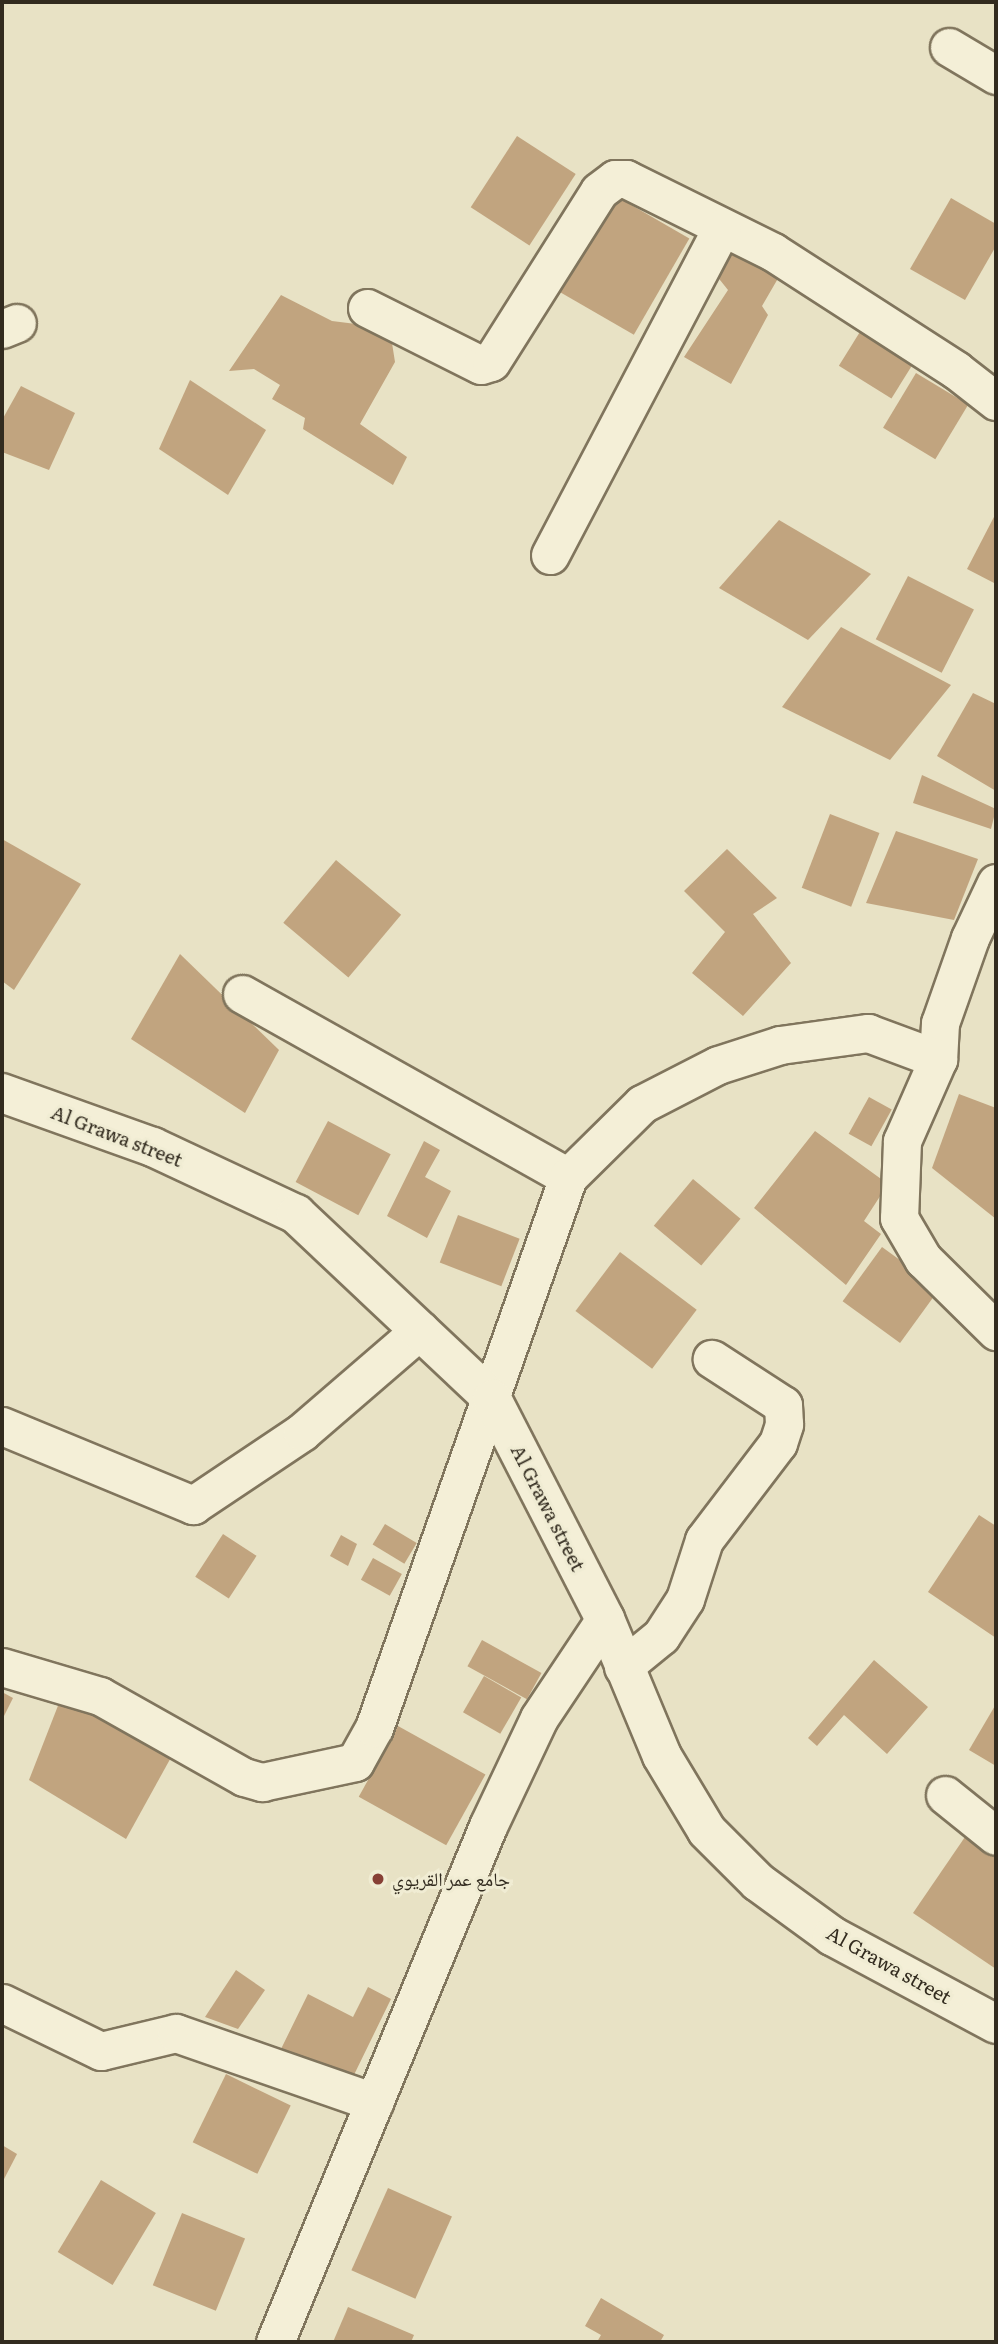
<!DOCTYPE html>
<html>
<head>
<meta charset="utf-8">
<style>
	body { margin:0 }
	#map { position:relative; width:998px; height:2344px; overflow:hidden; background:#e8e2c5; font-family:Literata,"Noto Naskh Arabic",serif }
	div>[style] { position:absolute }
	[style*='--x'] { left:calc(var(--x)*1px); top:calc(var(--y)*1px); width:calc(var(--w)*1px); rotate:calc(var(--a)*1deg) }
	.building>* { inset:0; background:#c1a47f; transform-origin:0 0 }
	.roads { filter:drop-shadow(2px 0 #80755d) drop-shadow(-2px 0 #80755d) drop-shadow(0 2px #80755d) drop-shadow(0 -2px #80755d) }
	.minor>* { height:37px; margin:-18.5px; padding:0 18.5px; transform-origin:18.5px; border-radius:18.5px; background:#f4efd7 }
	.tertiary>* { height:38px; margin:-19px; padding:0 19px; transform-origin:19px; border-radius:19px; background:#f4efd7 }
	.dots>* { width:19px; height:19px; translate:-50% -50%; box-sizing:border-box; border:4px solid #f0ecd3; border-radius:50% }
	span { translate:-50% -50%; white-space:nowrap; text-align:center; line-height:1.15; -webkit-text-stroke:6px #f0ecd3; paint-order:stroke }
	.street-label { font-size:19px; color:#322b1f }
	.poi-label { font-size:19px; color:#322b1f }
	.left { translate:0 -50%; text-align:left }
	.frame { position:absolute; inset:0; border:4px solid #322b1f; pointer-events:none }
</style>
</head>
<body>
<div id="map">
	<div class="building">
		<div style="left:517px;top:136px;width:70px;height:85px;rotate:33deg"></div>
		<div style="left:614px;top:195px;width:87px;height:111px;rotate:30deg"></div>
		<div style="clip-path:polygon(951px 198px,996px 224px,996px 246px,965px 300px,910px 269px)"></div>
		<div style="clip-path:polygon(726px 245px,780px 275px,762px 306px,768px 315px,731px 384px,684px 357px,728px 290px,712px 270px)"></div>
		<div style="clip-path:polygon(281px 295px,332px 321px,364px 325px,392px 343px,395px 362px,360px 424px,407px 457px,393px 485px,303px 429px,305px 418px,272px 399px,280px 385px,254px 369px,229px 371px)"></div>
		<div style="left:868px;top:319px;width:62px;height:55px;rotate:32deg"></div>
		<div style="left:916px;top:373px;width:61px;height:64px;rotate:31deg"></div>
		<div style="clip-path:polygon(190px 380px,266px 430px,228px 495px,159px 449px)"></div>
		<div style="clip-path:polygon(21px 386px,75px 413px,49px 470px,2px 452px,2px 420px)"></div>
		<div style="clip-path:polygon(996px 513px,996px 584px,967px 569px)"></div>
		<div style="clip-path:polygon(779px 520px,871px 574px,808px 640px,719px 588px)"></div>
		<div style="left:908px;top:576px;width:74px;height:71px;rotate:27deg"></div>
		<div style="clip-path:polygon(841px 627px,951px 685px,890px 760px,782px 707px)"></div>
		<div style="clip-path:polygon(973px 693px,996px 704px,996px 791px,937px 756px)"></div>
		<div style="clip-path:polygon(922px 775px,996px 809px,991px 829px,913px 803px)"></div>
		<div style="left:830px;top:814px;width:53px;height:79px;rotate:21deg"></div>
		<div style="clip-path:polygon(896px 831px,978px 859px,954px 920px,866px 903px)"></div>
		<div style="clip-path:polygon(2px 839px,81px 884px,14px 990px,2px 981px)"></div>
		<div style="clip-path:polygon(727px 849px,777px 898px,753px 914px,791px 963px,743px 1016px,692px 973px,725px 932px,684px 891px)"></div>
		<div style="left:336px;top:860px;width:85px;height:82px;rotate:40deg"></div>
		<div style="clip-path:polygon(180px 954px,279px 1050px,245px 1113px,131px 1039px)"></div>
		<div style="clip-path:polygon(959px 1094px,996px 1108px,996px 1219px,932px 1168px)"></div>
		<div style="left:869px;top:1097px;width:26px;height:42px;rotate:29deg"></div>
		<div style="left:328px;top:1121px;width:71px;height:69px;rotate:28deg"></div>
		<div style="clip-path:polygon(815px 1131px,888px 1184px,864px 1221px,881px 1234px,846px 1285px,754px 1208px)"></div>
		<div style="clip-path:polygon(424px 1141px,440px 1150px,425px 1177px,451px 1191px,427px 1238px,387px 1216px)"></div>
		<div style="left:693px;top:1179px;width:62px;height:61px;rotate:40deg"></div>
		<div style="left:458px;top:1215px;width:66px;height:51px;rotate:21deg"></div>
		<div style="left:882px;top:1247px;width:71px;height:67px;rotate:36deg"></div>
		<div style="left:620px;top:1252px;width:96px;height:74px;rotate:37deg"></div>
		<div style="clip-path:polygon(979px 1515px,996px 1526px,996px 1638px,928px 1592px)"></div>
		<div style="left:385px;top:1524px;width:37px;height:24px;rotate:31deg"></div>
		<div style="left:223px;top:1534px;width:40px;height:51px;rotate:33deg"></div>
		<div style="clip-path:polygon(341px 1535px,357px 1544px,348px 1566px,330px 1556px)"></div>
		<div style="left:373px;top:1558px;width:33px;height:25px;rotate:29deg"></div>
		<div style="left:482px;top:1640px;width:68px;height:30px;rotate:29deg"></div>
		<div style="clip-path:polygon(874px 1660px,928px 1707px,887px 1754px,844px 1715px,817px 1746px,808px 1738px)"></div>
		<div style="left:484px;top:1676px;width:43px;height:42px;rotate:30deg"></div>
		<div style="clip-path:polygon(2px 1692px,13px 1698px,2px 1720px)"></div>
		<div style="clip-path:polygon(61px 1698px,174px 1752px,126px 1839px,29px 1780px)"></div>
		<div style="clip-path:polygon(996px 1704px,996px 1766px,969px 1750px)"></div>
		<div style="left:398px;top:1726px;width:100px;height:81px;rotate:29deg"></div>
		<div style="clip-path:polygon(967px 1834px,996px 1854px,996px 1969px,913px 1913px)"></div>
		<div style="clip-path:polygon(236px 1970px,265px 1990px,238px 2029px,205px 2017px)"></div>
		<div style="clip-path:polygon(368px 1987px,391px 1999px,350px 2083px,281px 2049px,308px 1994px,353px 2017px)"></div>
		<div style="left:226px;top:2074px;width:72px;height:76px;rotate:26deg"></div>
		<div style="clip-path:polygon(2px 2145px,17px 2154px,2px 2183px)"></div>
		<div style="left:101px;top:2180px;width:64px;height:84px;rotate:31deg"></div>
		<div style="left:388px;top:2188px;width:70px;height:90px;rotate:24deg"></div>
		<div style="left:182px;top:2213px;width:68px;height:78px;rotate:22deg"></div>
		<div style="clip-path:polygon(601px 2298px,664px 2335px,660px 2342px,597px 2342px,601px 2335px,585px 2326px)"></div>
		<div style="clip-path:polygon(348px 2307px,414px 2335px,411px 2342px,333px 2342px)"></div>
	</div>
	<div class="roads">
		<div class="minor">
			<div style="--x:949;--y:47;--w:55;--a:30.8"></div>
			<div style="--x:367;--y:308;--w:127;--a:26.6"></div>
			<div style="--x:481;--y:365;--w:10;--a:-17"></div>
			<div style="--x:491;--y:362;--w:202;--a:-57.7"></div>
			<div style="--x:599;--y:191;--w:20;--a:-37"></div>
			<div style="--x:615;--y:179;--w:11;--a:0"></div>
			<div style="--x:626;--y:179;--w:164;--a:26.4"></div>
			<div style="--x:773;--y:252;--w:218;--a:32.8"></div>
			<div style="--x:956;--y:370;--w:51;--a:37.8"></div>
			<div style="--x:2;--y:329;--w:16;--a:-22"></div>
			<div style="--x:550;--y:555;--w:370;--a:-62.3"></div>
			<div style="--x:996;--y:883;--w:61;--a:115.3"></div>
			<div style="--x:970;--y:938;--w:90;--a:109.4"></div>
			<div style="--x:940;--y:1023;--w:36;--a:93"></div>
			<div style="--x:938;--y:1059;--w:90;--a:113.7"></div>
			<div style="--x:902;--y:1141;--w:77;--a:92.2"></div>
			<div style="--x:899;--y:1218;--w:48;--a:59.7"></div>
			<div style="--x:923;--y:1259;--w:103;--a:44.6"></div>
			<div style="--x:242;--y:994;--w:374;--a:29.3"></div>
			<div style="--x:2;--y:1426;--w:207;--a:22.5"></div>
			<div style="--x:193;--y:1505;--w:131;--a:-33.8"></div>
			<div style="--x:302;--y:1432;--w:156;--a:-40.8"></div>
			<div style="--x:2;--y:1667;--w:102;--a:16.5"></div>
			<div style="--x:100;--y:1696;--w:165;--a:29.4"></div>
			<div style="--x:244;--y:1777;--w:19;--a:16"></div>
			<div style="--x:262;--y:1782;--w:95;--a:-12.1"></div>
			<div style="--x:355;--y:1762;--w:39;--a:-61"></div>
			<div style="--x:374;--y:1728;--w:584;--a:-70.6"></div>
			<div style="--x:568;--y:1177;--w:104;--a:-44.6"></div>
			<div style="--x:642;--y:1104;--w:85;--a:-27.2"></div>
			<div style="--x:718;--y:1065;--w:65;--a:-17.9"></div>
			<div style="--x:780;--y:1045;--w:89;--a:-7.8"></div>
			<div style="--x:868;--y:1033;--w:75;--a:20.4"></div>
			<div style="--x:623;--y:1667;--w:49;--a:-39.2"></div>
			<div style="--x:661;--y:1636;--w:44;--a:-57"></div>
			<div style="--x:685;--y:1599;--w:62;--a:-72.1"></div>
			<div style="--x:704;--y:1540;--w:122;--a:-52.7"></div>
			<div style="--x:778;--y:1443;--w:20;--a:-72"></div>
			<div style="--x:784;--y:1424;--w:19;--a:-93"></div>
			<div style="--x:783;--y:1405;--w:85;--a:-147.1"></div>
			<div style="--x:945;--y:1795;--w:65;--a:38.8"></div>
			<div style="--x:2;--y:2003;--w:110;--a:25.9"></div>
			<div style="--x:101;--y:2051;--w:77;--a:-13.5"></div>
			<div style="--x:176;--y:2033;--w:210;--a:19.2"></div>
			<div style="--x:275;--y:2342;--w:558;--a:-67.57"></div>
			<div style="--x:488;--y:1826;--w:119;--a:-64.7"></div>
			<div style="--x:539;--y:1718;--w:119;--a:-56.3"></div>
		</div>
		<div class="tertiary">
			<div style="--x:2;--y:1093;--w:160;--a:19.7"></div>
			<div style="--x:153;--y:1147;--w:158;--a:25.1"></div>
			<div style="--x:296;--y:1214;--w:270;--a:43.3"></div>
			<div style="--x:492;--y:1399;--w:247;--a:62.8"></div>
			<div style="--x:605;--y:1619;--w:148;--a:67.4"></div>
			<div style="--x:662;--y:1756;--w:87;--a:59"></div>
			<div style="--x:707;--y:1831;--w:72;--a:45"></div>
			<div style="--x:758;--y:1882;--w:92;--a:36.1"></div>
			<div style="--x:832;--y:1936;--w:186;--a:28.2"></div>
		</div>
	</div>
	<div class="dots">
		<div style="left:378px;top:1879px;background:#874035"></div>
	</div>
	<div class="street-label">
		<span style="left:117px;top:1136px;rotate:21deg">Al Grawa street</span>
		<span style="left:548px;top:1508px;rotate:63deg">Al Grawa street</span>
		<span style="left:889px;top:1965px;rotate:29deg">Al Grawa street</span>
	</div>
	<div class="poi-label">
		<span class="left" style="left:392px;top:1879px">جامع عمر القريوي</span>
	</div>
	<div class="frame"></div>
</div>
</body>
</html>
